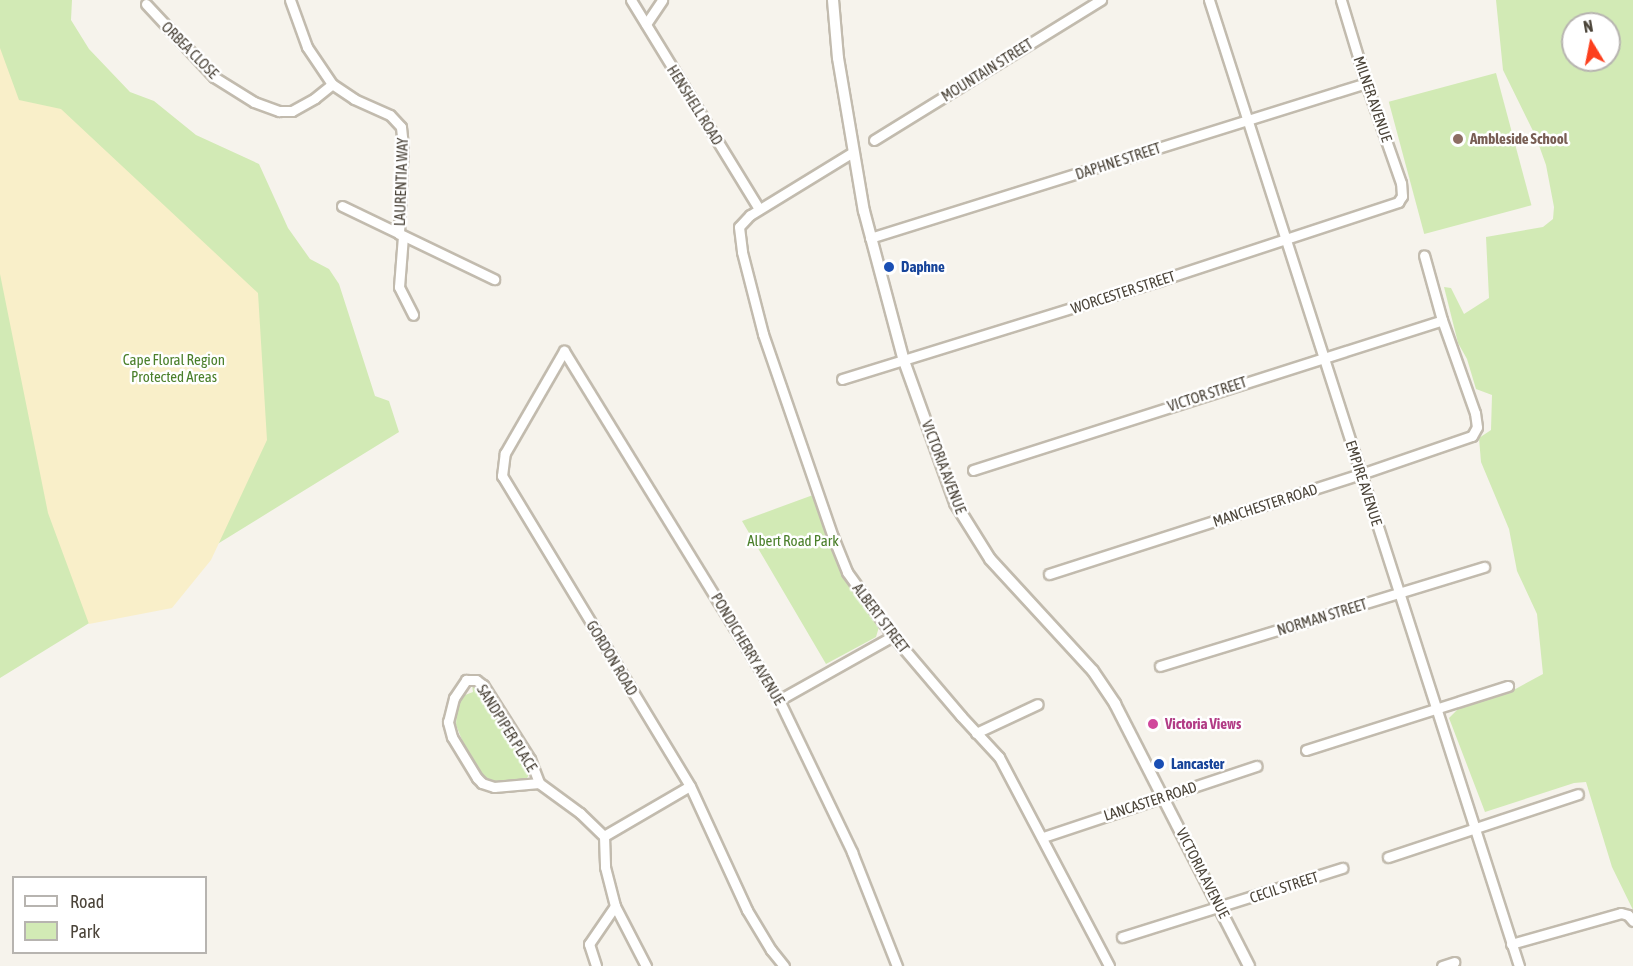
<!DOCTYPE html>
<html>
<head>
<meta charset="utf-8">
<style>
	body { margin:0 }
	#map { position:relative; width:1633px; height:966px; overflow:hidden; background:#f6f3ec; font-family:"Asap Condensed",sans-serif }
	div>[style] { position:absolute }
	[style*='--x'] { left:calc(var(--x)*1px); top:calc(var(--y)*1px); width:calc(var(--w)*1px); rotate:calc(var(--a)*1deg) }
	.green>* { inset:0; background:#d2eab5; transform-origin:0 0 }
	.sand>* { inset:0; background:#f9efc9 }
	.roads { filter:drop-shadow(2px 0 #c2bbae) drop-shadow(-2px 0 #c2bbae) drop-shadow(0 2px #c2bbae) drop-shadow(0 -2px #c2bbae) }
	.minor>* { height:9px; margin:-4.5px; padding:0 4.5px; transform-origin:4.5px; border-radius:4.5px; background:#fff }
	.tertiary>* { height:10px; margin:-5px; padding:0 5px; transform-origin:5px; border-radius:5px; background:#fff }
	.dots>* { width:16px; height:16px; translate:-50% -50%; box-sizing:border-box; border:3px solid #fff; border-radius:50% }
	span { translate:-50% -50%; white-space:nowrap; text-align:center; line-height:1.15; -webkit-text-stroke:5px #fff; paint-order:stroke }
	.street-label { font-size:15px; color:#4b4439 }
	.education-label { font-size:15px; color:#785e54; font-weight:700 }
	.left { translate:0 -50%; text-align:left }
	.transit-label { font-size:15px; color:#164399; font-weight:700 }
	.park-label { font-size:15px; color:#4a7f2a }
	.hotel-label { font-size:15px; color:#b23c85; font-weight:700 }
	.legend { position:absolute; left:12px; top:876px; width:195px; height:78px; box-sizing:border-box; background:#fff; border:2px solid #b7b4b0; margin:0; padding:8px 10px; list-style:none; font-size:18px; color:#4b4439 }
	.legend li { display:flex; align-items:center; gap:12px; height:30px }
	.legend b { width:30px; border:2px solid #b7b4b0 }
	.north { position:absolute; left:1561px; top:12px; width:60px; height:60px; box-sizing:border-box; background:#fff; border:2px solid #b7b4b0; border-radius:50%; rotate:350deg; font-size:16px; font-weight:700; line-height:24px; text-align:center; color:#4b4439 }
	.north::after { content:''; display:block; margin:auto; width:21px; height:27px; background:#fc3f1d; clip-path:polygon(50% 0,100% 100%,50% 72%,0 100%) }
</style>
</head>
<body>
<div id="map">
	<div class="green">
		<div style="clip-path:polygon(0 0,72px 0,71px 20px,89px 49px,130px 92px,154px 101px,196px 135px,259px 164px,288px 228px,310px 259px,329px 269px,339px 284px,375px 396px,389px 401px,399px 432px,0 678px)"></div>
		<div style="clip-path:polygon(evenodd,1496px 0,1633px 0,1633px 910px,1612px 867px,1586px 782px,1574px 783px,1485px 812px,1449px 718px,1458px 709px,1510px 692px,1543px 674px,1537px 614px,1517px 571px,1509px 529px,1481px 462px,1479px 438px,1491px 430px,1492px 395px,1476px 389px,1467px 359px,1458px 343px,1444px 287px,1451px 288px,1464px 314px,1489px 298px,1486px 237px,1543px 227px,1553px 219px,1554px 207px,1546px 165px,1536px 137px,1503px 70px,1496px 0,1573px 24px,1609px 24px,1609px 60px,1573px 60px,1573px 24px)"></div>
		<div style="left:1496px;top:73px;width:137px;height:111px;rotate:75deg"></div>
		<div style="clip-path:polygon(813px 495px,841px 573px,879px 627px,876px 637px,826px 664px,742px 521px)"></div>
		<div style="clip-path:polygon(472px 685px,481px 688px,528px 764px,531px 771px,527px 778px,498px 784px,484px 781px,466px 750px,456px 725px,457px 706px,465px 695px,473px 692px)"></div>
	</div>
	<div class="sand">
		<div style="clip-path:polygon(0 48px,19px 100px,61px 109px,258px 293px,267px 440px,211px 560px,172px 608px,89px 624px,48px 513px,0 274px)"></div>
	</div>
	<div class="roads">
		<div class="minor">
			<div style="--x:290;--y:0;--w:50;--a:70.1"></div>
			<div style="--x:307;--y:47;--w:45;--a:56"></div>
			<div style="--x:332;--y:84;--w:27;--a:34"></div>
			<div style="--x:354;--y:99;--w:39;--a:24"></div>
			<div style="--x:390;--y:115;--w:16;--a:47"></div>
			<div style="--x:401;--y:127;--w:18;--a:84"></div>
			<div style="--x:403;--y:145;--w:89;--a:92.6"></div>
			<div style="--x:631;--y:0;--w:245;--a:58.5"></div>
			<div style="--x:1209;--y:0;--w:1015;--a:72.21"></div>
			<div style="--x:146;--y:4;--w:100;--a:47"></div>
			<div style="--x:214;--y:77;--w:47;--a:32"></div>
			<div style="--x:254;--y:102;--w:27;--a:20"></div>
			<div style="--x:279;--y:111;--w:13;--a:0"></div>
			<div style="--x:292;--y:111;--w:26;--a:-29"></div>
			<div style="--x:315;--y:98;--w:22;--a:-39"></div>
			<div style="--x:646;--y:24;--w:29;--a:-56"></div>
			<div style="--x:874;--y:140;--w:267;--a:-31.7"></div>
			<div style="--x:853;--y:152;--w:121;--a:148.5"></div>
			<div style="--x:750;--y:215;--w:16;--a:133"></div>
			<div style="--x:739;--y:227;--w:25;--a:83"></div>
			<div style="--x:742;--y:252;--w:85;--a:75.6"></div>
			<div style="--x:763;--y:334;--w:215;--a:71"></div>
			<div style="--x:833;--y:537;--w:38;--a:68"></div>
			<div style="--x:847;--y:572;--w:79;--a:54.3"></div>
			<div style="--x:893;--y:636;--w:105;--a:49.6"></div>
			<div style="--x:961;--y:716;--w:56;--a:47.2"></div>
			<div style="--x:999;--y:757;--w:236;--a:62.2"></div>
			<div style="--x:342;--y:206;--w:169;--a:25.7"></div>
			<div style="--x:403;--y:236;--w:51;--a:94.5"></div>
			<div style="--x:399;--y:287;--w:31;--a:63"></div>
			<div style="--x:870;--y:238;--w:520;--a:-17.35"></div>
			<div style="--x:842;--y:379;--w:334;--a:-17.2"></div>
			<div style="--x:1161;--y:280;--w:250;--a:-18.2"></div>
			<div style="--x:1398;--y:202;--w:7;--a:-56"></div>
			<div style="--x:1402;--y:196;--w:13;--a:-94"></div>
			<div style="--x:1401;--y:183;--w:106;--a:-109.3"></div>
			<div style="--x:1366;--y:83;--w:87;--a:-106.8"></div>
			<div style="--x:973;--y:470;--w:492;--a:-17.7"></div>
			<div style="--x:1049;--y:574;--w:328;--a:-17.8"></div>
			<div style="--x:1361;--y:474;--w:117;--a:-18.9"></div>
			<div style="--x:1472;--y:436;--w:10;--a:-61"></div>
			<div style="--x:1477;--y:427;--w:14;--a:-98"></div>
			<div style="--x:1475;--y:413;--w:99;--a:-109.5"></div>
			<div style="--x:1442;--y:320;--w:67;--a:-105.5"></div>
			<div style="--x:1160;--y:666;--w:339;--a:-17"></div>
			<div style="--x:779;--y:700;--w:131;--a:-29.3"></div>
			<div style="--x:976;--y:733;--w:68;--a:-25.1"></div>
			<div style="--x:1306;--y:750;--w:212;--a:-17.6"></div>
			<div style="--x:539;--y:783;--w:45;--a:174.9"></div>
			<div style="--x:494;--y:787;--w:13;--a:-162"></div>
			<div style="--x:482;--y:783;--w:7;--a:-135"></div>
			<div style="--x:477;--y:778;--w:48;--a:-121.4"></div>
			<div style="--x:452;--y:737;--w:16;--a:-105"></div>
			<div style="--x:448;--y:722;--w:25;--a:-76"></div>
			<div style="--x:454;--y:698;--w:22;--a:-56"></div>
			<div style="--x:466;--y:680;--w:10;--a:0"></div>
			<div style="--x:476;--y:680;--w:9;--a:36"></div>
			<div style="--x:483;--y:685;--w:88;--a:57.6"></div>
			<div style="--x:530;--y:759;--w:26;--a:69"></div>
			<div style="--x:539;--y:783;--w:51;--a:36.2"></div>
			<div style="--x:580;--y:813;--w:33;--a:44"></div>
			<div style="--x:604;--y:836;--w:31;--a:88"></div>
			<div style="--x:605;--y:867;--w:40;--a:75.6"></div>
			<div style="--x:615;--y:906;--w:46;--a:124.4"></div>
			<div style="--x:589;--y:944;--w:23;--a:72"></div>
			<div style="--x:604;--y:836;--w:99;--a:-30.2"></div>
			<div style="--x:1043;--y:837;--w:225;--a:-18.4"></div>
			<div style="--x:1388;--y:857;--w:200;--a:-18.3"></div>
			<div style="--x:615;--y:906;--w:68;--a:62.7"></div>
			<div style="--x:1122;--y:937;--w:231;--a:-17.4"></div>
			<div style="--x:1511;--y:944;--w:114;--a:-15.7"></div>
			<div style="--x:1621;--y:913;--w:7;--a:16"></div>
			<div style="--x:1628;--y:915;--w:8;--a:50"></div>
			<div style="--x:784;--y:966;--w:21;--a:-129"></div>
			<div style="--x:771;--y:950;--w:47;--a:-121"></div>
			<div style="--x:747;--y:910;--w:136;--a:-114.7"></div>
			<div style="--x:690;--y:786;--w:363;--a:-121.2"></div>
			<div style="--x:502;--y:476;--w:23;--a:-83"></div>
			<div style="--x:505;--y:453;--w:118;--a:-60"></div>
			<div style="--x:564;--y:351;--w:410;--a:58.4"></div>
			<div style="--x:779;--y:700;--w:169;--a:64.3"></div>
			<div style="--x:852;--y:852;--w:123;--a:68.5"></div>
			<div style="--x:1442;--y:966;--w:13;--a:-18"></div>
		</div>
		<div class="tertiary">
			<div style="--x:833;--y:0;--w:58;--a:85.1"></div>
			<div style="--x:838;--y:58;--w:155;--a:80.4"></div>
			<div style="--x:864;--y:211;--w:155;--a:75.1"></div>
			<div style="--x:904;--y:361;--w:151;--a:70.2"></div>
			<div style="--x:955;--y:503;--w:66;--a:58"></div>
			<div style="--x:990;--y:559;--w:152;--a:47.4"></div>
			<div style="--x:1093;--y:671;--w:40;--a:56"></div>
			<div style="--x:1115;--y:704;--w:294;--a:62.9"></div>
		</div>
	</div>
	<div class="dots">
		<div style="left:1458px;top:139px;background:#8d6e63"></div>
		<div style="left:889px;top:267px;background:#1a4fb4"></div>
		<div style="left:1153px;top:724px;background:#d1479c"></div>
		<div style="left:1159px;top:764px;background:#1a4fb4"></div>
	</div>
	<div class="street-label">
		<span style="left:190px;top:50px;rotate:45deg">ORBEA CLOSE</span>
		<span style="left:987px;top:70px;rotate:-32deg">MOUNTAIN STREET</span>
		<span style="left:1373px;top:99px;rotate:71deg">MILNER AVENUE</span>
		<span style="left:695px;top:105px;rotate:58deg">HENSHELL ROAD</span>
		<span style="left:1118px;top:161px;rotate:-18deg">DAPHNE STREET</span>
		<span style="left:401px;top:182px;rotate:-88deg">LAURENTIA WAY</span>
		<span style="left:1123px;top:292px;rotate:-18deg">WORCESTER STREET</span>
		<span style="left:1207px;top:394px;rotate:-18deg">VICTOR STREET</span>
		<span style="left:944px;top:467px;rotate:69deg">VICTORIA AVENUE</span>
		<span style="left:1364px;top:483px;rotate:72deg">EMPIRE AVENUE</span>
		<span style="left:1265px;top:505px;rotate:-18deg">MANCHESTER ROAD</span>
		<span style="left:1322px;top:617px;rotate:-17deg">NORMAN STREET</span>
		<span style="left:881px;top:618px;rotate:53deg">ALBERT STREET</span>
		<span style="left:748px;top:649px;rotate:59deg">PONDICHERRY AVENUE</span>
		<span style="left:612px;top:658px;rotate:59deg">GORDON ROAD</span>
		<span style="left:507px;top:728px;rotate:58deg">SANDPIPER PLACE</span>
		<span style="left:1150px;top:801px;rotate:-18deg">LANCASTER ROAD</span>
		<span style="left:1203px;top:873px;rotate:63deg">VICTORIA AVENUE</span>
		<span style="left:1284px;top:887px;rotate:-18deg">CECIL STREET</span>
	</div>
	<div class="education-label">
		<span class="left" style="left:1470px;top:139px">Ambleside School</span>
	</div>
	<div class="transit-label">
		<span class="left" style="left:901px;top:267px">Daphne</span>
		<span class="left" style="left:1171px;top:764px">Lancaster</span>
	</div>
	<div class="park-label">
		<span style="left:174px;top:368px">Cape Floral Region<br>Protected Areas</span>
		<span style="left:793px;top:541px">Albert Road Park</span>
	</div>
	<div class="hotel-label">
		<span class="left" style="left:1165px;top:724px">Victoria Views</span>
	</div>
	<ul class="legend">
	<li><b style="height:8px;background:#fff"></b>Road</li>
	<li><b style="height:16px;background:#d2eab5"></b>Park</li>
	</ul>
	<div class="north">N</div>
</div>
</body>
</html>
